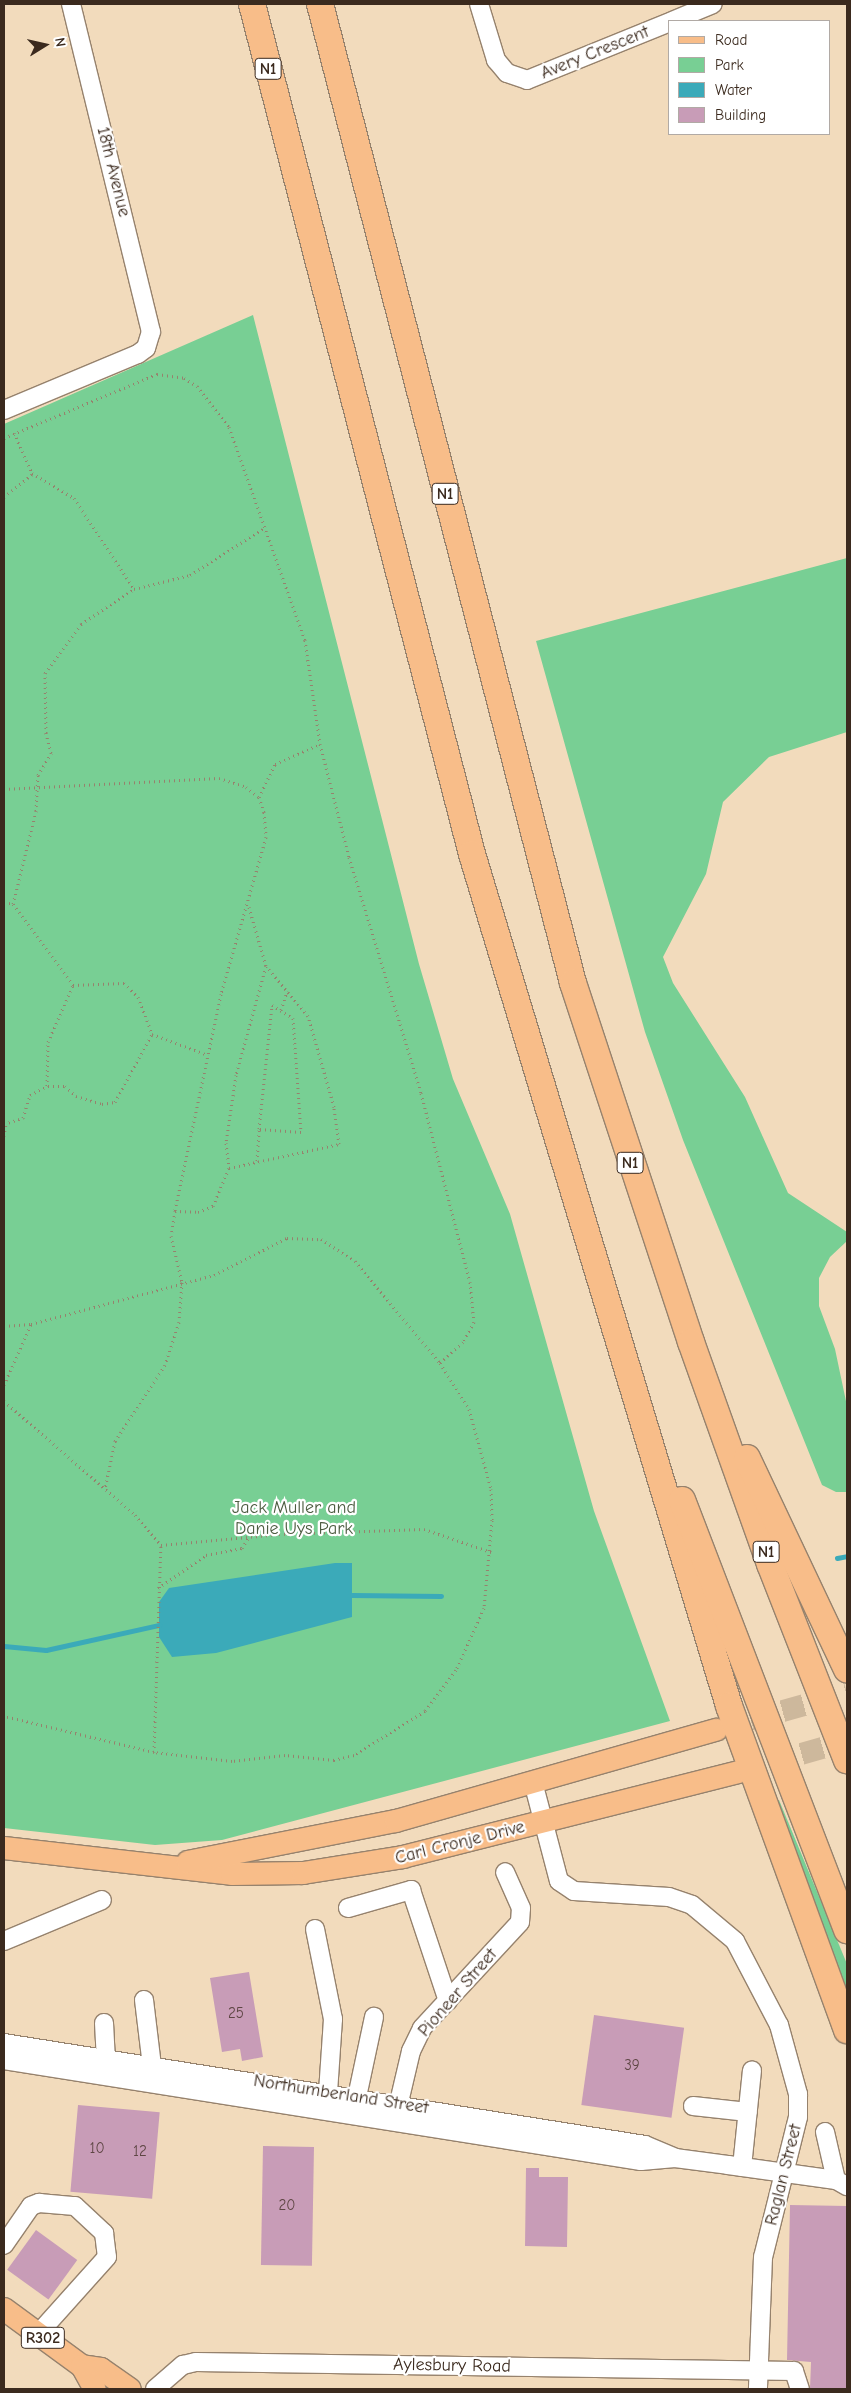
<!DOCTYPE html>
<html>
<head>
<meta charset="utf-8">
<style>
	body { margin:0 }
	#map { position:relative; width:851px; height:2393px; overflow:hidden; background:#f2dbbc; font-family:"Comic Neue",sans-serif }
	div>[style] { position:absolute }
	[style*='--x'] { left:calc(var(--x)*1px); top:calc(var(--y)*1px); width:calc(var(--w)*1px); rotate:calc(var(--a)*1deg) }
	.green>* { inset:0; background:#78cf94 }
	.water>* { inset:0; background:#3baab9 }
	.stream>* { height:5px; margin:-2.5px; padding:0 2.5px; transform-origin:2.5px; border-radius:2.5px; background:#3baab9 }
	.building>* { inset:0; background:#c89cb7; transform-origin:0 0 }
	.major-tunnel>* { height:22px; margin-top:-11px; transform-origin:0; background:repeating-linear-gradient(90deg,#cdb89c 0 22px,transparent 0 33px) }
	.path>* { height:3px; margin-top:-1.5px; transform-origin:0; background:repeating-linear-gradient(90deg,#96826d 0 1px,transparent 0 5px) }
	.roads { filter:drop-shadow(1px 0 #96826d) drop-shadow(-1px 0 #96826d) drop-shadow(0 1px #96826d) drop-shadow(0 -1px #96826d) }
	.minor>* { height:18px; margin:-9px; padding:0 9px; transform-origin:9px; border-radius:9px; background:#fff }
	.major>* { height:22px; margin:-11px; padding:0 11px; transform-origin:11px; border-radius:11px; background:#f8bd89 }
	.highway>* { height:26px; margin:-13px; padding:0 13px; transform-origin:13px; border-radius:13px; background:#f8bd89 }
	span { translate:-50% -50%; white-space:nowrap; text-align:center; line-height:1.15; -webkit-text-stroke:4.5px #fff; paint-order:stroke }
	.number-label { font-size:15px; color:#5e4644 }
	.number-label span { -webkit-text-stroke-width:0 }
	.shield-label span { padding:1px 4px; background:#fff; border:1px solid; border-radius:4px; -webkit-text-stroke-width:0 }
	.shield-label { font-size:16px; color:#3b2a1e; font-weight:700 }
	.street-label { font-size:18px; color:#3b2a1e }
	.park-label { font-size:18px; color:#4d5c41 }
	.frame { position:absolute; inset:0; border:5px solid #3b2a1e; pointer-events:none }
	.legend { position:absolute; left:668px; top:20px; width:162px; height:115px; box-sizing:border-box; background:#fff; border:1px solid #b1aaa5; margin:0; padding:6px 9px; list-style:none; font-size:15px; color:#3b2a1e }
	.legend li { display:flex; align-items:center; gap:10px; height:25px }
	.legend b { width:25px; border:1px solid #b1aaa5 }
	.north { position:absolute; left:20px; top:20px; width:50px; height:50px; -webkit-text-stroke:4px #fff; paint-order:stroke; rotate:80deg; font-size:14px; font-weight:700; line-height:20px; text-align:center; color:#3b2a1e }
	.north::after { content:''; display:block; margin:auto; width:18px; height:22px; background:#3b2a1e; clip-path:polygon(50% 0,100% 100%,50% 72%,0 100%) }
</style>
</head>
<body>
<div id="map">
	<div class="green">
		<div style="clip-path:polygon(253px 315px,419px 964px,453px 1079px,510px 1214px,594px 1511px,670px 1721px,222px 1840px,155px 1845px,4px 1828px,4px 424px)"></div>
		<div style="clip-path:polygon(847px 558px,847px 732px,769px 757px,723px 802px,706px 874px,663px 957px,673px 983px,745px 1097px,788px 1193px,847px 1232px,847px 1241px,830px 1257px,819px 1278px,819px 1306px,835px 1349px,847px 1406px,847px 1492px,836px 1492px,822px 1485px,683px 1140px,645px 1032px,536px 641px)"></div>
		<div style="clip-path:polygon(779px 1800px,847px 1964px,847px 1993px,777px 1801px)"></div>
	</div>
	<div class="water">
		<div style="clip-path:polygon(335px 1563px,352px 1563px,352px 1617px,216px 1653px,172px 1657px,159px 1637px,159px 1602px,169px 1588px)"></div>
	</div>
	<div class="stream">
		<div style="--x:837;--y:1558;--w:10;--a:-11"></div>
		<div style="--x:352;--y:1595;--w:89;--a:0.6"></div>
		<div style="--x:4;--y:1646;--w:42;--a:5.4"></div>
		<div style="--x:46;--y:1650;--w:116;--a:-12.5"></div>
	</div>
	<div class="building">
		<div style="clip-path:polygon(249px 1972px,263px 2057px,242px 2061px,240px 2049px,222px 2052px,210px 1978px)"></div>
		<div style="left:594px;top:2015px;width:91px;height:91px;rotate:8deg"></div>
		<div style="left:78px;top:2105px;width:82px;height:87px;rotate:5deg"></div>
		<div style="left:263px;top:2146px;width:51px;height:119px;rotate:1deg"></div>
		<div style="clip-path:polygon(526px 2168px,539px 2168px,539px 2177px,568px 2177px,567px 2247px,525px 2246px)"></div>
		<div style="clip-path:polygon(790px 2205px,847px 2206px,847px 2389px,810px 2389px,811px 2362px,787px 2360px)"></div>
		<div style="left:36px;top:2230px;width:51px;height:49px;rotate:36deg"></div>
	</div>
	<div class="major-tunnel">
		<div style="--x:719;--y:1729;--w:133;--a:-15.7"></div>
		<div style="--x:738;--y:1772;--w:113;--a:-15.9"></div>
	</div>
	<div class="path">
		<div style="--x:14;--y:433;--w:44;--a:65.8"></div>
		<div style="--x:32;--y:473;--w:49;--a:30.8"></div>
		<div style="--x:74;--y:498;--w:109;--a:56.6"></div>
		<div style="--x:4;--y:438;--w:166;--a:-22.7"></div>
		<div style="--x:157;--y:374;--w:27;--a:8"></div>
		<div style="--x:184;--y:378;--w:15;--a:32"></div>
		<div style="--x:197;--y:386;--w:52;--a:52"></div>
		<div style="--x:229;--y:427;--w:226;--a:70.4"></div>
		<div style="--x:305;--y:640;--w:105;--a:81.8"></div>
		<div style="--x:320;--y:744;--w:117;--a:75.6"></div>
		<div style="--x:349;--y:857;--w:247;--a:73"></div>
		<div style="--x:421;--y:1093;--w:195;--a:75.5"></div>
		<div style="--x:470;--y:1282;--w:40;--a:84.3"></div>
		<div style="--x:474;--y:1322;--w:23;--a:119"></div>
		<div style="--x:463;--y:1342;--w:31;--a:138"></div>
		<div style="--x:4;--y:497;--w:36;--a:-39"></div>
		<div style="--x:4;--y:789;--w:215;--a:-2.9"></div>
		<div style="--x:219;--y:778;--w:28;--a:18"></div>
		<div style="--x:246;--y:787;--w:16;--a:38"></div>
		<div style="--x:259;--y:797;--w:16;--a:72"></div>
		<div style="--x:264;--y:812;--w:25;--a:85"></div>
		<div style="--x:266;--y:837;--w:163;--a:106"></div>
		<div style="--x:221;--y:994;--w:222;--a:102"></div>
		<div style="--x:175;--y:1211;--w:25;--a:99"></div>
		<div style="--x:171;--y:1236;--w:47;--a:76.6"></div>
		<div style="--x:182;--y:1282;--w:40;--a:94.3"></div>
		<div style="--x:179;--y:1322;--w:45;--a:108"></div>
		<div style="--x:165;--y:1365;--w:91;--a:123.3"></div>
		<div style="--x:115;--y:1441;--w:49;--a:101.8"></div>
		<div style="--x:259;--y:797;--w:37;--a:-64"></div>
		<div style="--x:275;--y:764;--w:49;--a:-24"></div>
		<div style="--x:4;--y:902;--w:9;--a:13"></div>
		<div style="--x:13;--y:904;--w:101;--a:53.5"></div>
		<div style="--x:73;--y:985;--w:51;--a:-2.2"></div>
		<div style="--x:124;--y:983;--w:20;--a:45"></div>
		<div style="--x:138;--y:997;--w:40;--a:69"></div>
		<div style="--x:152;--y:1034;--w:60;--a:20.6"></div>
		<div style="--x:13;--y:904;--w:96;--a:-76.1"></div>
		<div style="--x:36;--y:811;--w:36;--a:-87"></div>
		<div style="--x:38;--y:775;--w:26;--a:-59"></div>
		<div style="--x:51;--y:753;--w:21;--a:-104"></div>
		<div style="--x:46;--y:733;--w:60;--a:-91"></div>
		<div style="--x:45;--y:673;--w:61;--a:-53.7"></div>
		<div style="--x:81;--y:624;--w:64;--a:-33.4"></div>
		<div style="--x:134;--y:589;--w:58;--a:-14"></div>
		<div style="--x:190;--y:575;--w:90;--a:-32.3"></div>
		<div style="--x:249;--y:907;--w:61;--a:73.9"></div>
		<div style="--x:272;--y:1005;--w:25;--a:32"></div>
		<div style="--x:293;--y:1018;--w:114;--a:86"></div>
		<div style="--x:301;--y:1132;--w:42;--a:-175.9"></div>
		<div style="--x:259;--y:1129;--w:125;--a:-84"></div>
		<div style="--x:281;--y:1010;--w:20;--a:-72"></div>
		<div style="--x:48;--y:1086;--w:17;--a:0"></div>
		<div style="--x:65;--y:1086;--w:15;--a:42"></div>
		<div style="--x:76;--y:1096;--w:27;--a:17"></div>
		<div style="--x:102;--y:1104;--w:13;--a:-9"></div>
		<div style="--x:115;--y:1102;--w:77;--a:-61.4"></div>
		<div style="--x:4;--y:1124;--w:20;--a:-18"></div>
		<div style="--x:23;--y:1118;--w:24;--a:-73"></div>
		<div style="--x:30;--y:1095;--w:19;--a:-28"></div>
		<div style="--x:47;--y:1086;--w:44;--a:-88.7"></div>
		<div style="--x:48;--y:1042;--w:62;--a:-66.3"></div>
		<div style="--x:4;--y:1136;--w:12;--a:-81"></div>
		<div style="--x:257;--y:1161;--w:32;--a:-86"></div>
		<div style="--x:175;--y:1211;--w:23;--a:2"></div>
		<div style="--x:198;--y:1212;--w:16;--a:-22"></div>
		<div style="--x:213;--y:1206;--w:41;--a:-67.2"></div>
		<div style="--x:229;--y:1168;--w:113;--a:-12.3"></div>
		<div style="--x:339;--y:1144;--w:37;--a:-98"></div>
		<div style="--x:334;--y:1107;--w:95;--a:-105.9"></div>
		<div style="--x:308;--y:1016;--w:65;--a:-130"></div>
		<div style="--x:266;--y:966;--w:113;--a:105.4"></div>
		<div style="--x:236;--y:1075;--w:69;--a:98.4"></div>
		<div style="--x:226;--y:1143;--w:25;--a:83"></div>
		<div style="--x:4;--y:1326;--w:27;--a:-4"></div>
		<div style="--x:31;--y:1324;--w:189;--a:-15"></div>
		<div style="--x:214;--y:1275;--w:82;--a:-26.9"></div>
		<div style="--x:287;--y:1238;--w:34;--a:2"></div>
		<div style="--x:321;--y:1239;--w:40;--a:32.9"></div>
		<div style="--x:355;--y:1261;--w:133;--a:50.2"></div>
		<div style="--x:440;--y:1363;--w:54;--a:57.8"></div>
		<div style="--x:469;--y:1409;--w:83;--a:74.6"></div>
		<div style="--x:491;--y:1489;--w:31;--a:88"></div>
		<div style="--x:492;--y:1520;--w:88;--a:95.2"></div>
		<div style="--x:484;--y:1608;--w:68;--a:114.3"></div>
		<div style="--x:456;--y:1670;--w:51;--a:127.1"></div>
		<div style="--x:425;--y:1711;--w:84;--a:148.2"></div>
		<div style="--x:354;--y:1755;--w:21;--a:166"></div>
		<div style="--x:334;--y:1760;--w:49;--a:-174.2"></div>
		<div style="--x:285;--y:1755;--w:53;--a:173.5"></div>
		<div style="--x:232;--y:1761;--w:79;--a:-173.4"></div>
		<div style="--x:154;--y:1752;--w:154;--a:-166.5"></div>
		<div style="--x:4;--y:1385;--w:67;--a:-66.1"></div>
		<div style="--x:4;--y:1401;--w:174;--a:41"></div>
		<div style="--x:135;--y:1515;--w:40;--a:49"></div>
		<div style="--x:161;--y:1545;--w:119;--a:-5.3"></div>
		<div style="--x:279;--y:1534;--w:145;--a:-2"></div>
		<div style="--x:424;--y:1529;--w:71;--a:18.9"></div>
		<div style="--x:158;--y:1588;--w:58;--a:-34.5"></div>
		<div style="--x:206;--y:1555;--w:37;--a:-11"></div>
		<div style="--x:242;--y:1548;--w:13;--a:-58"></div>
		<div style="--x:154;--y:1752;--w:206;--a:-88.1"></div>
	</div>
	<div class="roads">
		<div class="minor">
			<div style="--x:479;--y:4;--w:59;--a:73.1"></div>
			<div style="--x:496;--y:60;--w:17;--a:50"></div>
			<div style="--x:507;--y:73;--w:21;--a:19"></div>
			<div style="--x:527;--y:80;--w:154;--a:-22.1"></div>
			<div style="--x:672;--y:21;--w:44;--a:-22.5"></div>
			<div style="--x:4;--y:410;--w:145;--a:-22.7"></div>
			<div style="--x:138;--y:354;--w:10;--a:-37"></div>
			<div style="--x:146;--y:348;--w:17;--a:-73"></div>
			<div style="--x:151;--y:332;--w:338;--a:-103.7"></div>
			<div style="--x:533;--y:1782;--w:102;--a:75.3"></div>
			<div style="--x:559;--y:1881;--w:18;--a:34"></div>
			<div style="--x:574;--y:1891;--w:95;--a:3.6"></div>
			<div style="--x:669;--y:1897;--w:24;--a:19"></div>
			<div style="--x:692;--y:1905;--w:56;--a:39.9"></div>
			<div style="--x:735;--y:1941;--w:95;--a:62.4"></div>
			<div style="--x:779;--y:2025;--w:72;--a:74.6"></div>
			<div style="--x:798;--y:2094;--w:23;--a:90"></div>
			<div style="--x:798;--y:2117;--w:144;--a:104"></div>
			<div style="--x:763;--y:2257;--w:132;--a:92.2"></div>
			<div style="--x:348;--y:1908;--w:66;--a:-15.9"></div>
			<div style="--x:411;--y:1890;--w:117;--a:71.6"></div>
			<div style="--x:315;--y:1929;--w:92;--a:78.7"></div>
			<div style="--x:333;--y:2019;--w:74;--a:93.9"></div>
			<div style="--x:4;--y:1941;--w:106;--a:-22.7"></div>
			<div style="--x:144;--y:2000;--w:66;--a:83.1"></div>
			<div style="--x:104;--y:2023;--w:35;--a:87"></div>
			<div style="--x:4;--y:2043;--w:649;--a:9.04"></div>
			<div style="--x:645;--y:2145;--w:33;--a:23"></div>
			<div style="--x:4;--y:2060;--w:645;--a:9.01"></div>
			<div style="--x:641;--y:2161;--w:34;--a:-5"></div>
			<div style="--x:675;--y:2158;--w:53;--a:7.5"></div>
			<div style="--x:728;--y:2165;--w:109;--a:7.9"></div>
			<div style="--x:836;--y:2180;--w:13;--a:29"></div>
			<div style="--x:357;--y:2097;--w:82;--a:-78"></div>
			<div style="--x:693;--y:2106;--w:55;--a:6.2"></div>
			<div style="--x:396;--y:2115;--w:66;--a:-76.8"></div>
			<div style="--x:411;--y:2051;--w:25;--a:-64"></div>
			<div style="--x:422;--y:2028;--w:144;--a:-47.2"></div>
			<div style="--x:520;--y:1922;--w:14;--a:-86"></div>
			<div style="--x:521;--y:1908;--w:39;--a:-114"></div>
			<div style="--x:825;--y:2132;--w:49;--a:77.1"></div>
			<div style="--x:742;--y:2167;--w:97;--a:-84.1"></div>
			<div style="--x:4;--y:2245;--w:47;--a:-55.3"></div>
			<div style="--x:31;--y:2206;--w:9;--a:-21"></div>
			<div style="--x:39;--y:2203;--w:36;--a:5"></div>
			<div style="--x:75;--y:2206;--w:40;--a:43"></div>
			<div style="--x:104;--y:2233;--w:24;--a:83"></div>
			<div style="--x:107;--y:2257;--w:103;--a:131.9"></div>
			<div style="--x:155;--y:2389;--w:37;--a:-41"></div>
			<div style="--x:183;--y:2365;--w:13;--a:-13"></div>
			<div style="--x:196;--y:2362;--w:598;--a:0.86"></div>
			<div style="--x:794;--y:2371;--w:19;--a:72"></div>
		</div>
		<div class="major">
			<div style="--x:4;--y:1848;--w:229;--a:6.5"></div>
			<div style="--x:232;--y:1874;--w:71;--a:-0.8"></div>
			<div style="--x:303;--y:1873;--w:101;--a:-9.1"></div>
			<div style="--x:403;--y:1857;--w:346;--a:-14.2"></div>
			<div style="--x:188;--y:1862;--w:212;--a:-11.2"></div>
			<div style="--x:396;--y:1821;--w:333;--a:-15.9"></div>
			<div style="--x:4;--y:2309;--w:97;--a:36.2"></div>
			<div style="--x:82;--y:2366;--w:19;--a:9"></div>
			<div style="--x:101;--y:2369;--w:35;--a:35"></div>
			<div style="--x:82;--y:2366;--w:26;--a:61"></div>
		</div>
		<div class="highway">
			<div style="--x:252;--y:4;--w:878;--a:75.49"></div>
			<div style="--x:472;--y:854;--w:890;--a:73.21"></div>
			<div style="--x:729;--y:1706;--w:345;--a:70"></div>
			<div style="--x:320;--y:4;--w:1011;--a:75.51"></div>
			<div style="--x:573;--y:983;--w:378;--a:71.8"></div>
			<div style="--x:691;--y:1342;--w:236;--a:70.4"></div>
			<div style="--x:770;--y:1564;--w:211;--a:68.6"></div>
			<div style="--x:747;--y:1458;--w:234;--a:64.7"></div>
			<div style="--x:682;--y:1500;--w:461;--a:69"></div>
		</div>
	</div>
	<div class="number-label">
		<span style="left:236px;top:2014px">25</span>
		<span style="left:632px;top:2066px">39</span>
		<span style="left:97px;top:2149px">10</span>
		<span style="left:140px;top:2152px">12</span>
		<span style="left:287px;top:2206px">20</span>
	</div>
	<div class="shield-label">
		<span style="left:268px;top:69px">N1</span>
		<span style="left:445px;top:494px">N1</span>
		<span style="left:630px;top:1163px">N1</span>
		<span style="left:766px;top:1552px">N1</span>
		<span style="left:43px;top:2338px">R302</span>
	</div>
	<div class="street-label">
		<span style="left:595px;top:53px;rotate:-22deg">Avery Crescent</span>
		<span style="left:113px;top:172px;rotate:76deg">18th Avenue</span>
		<span style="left:460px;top:1843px;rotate:-14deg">Carl Cronje Drive</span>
		<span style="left:458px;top:1993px;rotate:-49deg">Pioneer Street</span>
		<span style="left:341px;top:2095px;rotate:9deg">Northumberland Street</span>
		<span style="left:784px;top:2175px;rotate:-76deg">Raglan Street</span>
		<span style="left:452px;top:2366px;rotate:1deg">Aylesbury Road</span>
	</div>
	<div class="park-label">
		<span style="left:294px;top:1519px">Jack Muller and<br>Danie Uys Park</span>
	</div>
	<div class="frame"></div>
	<ul class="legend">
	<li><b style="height:6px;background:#f8bd89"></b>Road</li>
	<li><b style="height:14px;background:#78cf94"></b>Park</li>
	<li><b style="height:14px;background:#3baab9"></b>Water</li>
	<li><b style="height:14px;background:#c89cb7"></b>Building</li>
	</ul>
	<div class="north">N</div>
</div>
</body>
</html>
